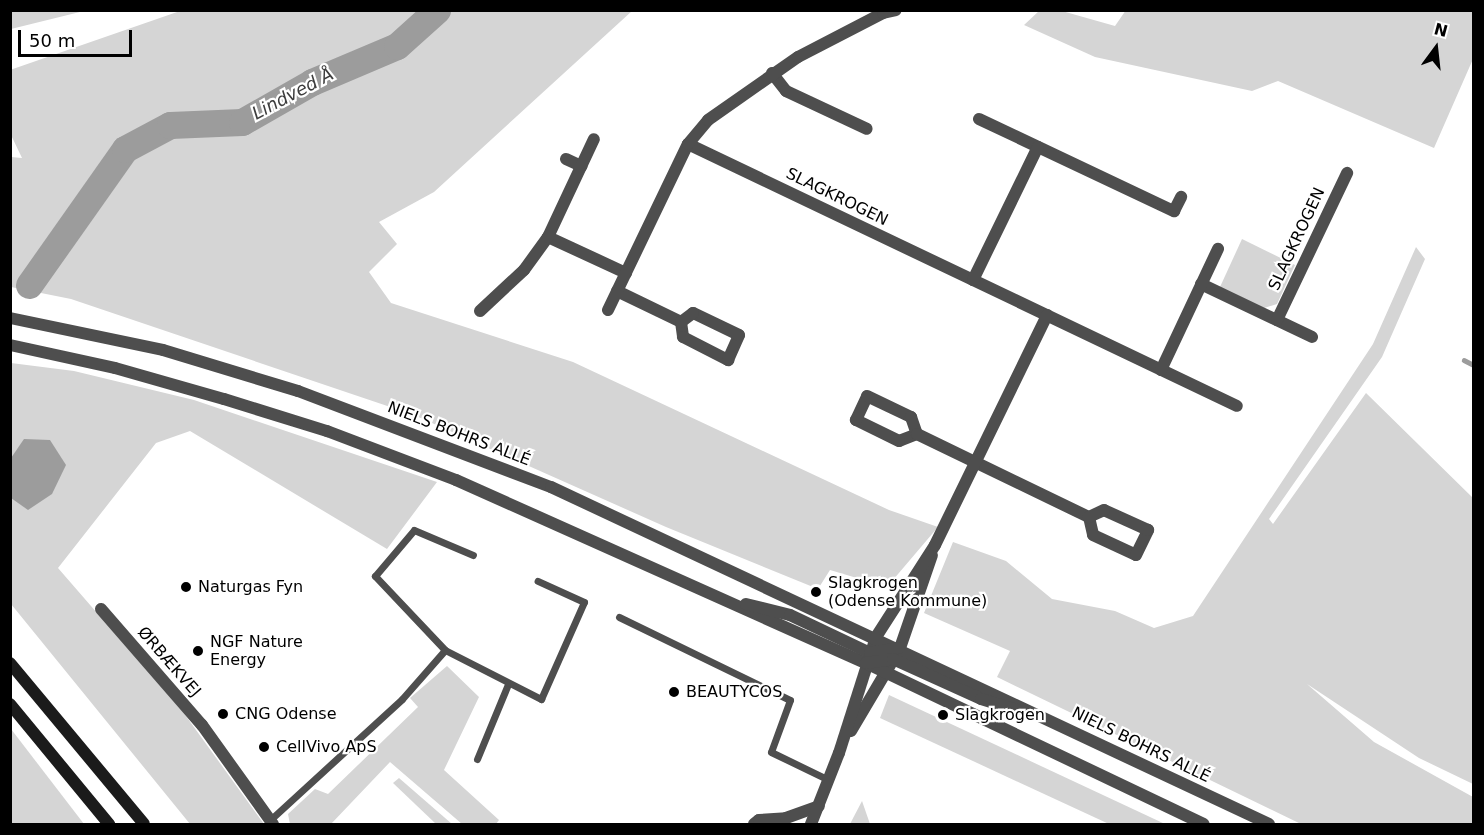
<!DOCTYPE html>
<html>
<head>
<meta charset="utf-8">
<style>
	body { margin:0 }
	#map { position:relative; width:1484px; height:835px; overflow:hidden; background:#fff; font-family:"DejaVu Sans",sans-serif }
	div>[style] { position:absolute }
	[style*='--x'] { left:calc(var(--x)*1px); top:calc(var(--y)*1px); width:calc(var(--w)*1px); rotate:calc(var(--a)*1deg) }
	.green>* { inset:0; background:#d5d5d5 }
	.water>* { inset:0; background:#9c9c9c }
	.stream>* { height:4.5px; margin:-2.25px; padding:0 2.25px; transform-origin:2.25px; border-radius:2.25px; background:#9c9c9c }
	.river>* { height:27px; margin:-13.5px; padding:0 13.5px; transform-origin:13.5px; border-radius:13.5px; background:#9c9c9c }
	.service>* { height:7px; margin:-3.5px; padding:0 3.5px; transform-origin:3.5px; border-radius:3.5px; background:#4e4e4e }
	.minor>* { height:12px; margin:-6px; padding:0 6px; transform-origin:6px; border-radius:6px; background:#4e4e4e }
	.tertiary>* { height:12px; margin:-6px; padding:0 6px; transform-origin:6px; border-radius:6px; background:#4e4e4e }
	.secondary>* { height:12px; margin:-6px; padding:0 6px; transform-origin:6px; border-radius:6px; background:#1b1b1b }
	.dots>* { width:16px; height:16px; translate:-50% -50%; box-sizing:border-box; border:3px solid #fff; border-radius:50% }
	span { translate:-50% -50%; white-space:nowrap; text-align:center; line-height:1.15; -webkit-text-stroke:4.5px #fff; paint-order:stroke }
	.street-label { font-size:16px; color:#000 }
	.poi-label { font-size:16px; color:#000 }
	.left { translate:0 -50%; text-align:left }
	.water-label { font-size:18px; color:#3d3d3d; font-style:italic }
	.frame { position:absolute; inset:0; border:12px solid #000; pointer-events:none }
	.north { position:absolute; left:1406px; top:18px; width:60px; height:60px; -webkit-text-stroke:4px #fff; paint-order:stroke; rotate:15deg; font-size:16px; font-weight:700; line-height:24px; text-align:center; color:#000 }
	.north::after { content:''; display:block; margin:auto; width:21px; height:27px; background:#000; clip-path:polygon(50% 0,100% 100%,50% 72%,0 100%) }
	.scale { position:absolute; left:18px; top:30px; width:114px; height:27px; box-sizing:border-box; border:3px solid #000; border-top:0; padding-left:8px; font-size:18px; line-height:21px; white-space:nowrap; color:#000; -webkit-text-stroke:4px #fff; paint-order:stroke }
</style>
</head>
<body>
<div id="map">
	<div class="green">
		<div style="clip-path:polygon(11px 10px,84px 10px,84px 11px,11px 29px)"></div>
		<div style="clip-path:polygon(180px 11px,632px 11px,434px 192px,379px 222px,397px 244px,369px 272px,391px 303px,573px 362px,889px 510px,938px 527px,887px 587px,830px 570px,818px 589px,666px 527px,414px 415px,71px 299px,11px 287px,11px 157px,22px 158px,11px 135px,10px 70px)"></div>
		<div style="clip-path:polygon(1039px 11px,1062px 11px,1115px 26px,1126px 10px,1473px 11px,1473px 59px,1434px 148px,1278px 81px,1252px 91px,1095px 57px,1024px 25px)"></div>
		<div style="clip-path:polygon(1242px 239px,1295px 265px,1277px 304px,1264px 308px,1220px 287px)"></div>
		<div style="clip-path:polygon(1416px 247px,1425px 259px,1382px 357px,1269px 519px,1273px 524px,1366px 393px,1473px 498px,1473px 784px,1419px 758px,1307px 684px,1374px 742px,1473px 797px,1473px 824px,1301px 824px,997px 677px,1010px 651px,924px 613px,953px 542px,1006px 561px,1052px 599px,1115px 611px,1154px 628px,1193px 616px,1373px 344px)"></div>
		<div style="clip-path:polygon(11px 363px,74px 371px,194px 400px,437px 482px,387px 549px,190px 431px,156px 443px,58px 568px,183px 712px,264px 824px,190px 824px,11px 604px)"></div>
		<div style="clip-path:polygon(447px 666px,479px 697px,444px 770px,499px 820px,496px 824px,462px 824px,390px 762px,331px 824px,290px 824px,288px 814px,315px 789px,328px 794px,418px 707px,410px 698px)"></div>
		<div style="clip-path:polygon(889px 695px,1165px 824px,1109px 824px,880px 718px)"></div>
		<div style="clip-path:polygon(11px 729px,84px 824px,11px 824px)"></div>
		<div style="clip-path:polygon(399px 778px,452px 824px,436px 824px,393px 783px)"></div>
		<div style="clip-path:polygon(862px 801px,870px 824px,850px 824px)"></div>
	</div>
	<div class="water">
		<div style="clip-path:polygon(24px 439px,50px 440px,66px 465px,52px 494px,28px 510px,11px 498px,11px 458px)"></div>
	</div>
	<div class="stream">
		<div style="--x:1464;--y:360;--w:11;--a:27"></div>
	</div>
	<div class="river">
		<div style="--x:29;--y:285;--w:166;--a:-54.8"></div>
		<div style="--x:125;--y:149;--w:51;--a:-28.1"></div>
		<div style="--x:170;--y:125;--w:72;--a:-2.4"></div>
		<div style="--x:242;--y:122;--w:81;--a:-29.7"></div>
		<div style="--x:312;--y:82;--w:92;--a:-23"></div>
		<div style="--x:397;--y:46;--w:54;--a:-42"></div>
	</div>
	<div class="service">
		<div style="--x:619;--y:617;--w:190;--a:25.9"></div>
		<div style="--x:790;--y:700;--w:55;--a:110.1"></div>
		<div style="--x:771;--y:752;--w:64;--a:25.8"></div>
		<div style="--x:445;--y:650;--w:102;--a:-133.4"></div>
		<div style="--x:375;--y:576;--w:60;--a:-49.7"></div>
		<div style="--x:414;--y:530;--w:64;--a:23"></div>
		<div style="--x:477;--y:759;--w:81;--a:-67.5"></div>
		<div style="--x:270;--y:820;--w:179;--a:-42.5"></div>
		<div style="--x:402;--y:699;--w:65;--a:-48.7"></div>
		<div style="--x:445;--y:650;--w:108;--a:27"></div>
		<div style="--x:541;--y:699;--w:106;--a:-66.1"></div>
		<div style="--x:584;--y:602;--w:51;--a:-155.5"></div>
	</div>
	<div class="minor">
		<div style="--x:772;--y:73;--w:23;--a:52"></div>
		<div style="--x:786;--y:91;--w:89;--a:25.1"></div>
		<div style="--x:979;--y:119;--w:216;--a:25.3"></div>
		<div style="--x:1174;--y:211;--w:16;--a:-63"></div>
		<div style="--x:688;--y:144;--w:608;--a:25.51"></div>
		<div style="--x:566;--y:159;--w:17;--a:25"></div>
		<div style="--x:548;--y:237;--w:86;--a:24.8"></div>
		<div style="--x:973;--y:280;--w:148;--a:-64"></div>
		<div style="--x:1201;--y:284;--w:123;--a:25.5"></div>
		<div style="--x:617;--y:291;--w:71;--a:25.8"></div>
		<div style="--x:681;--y:322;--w:15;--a:82"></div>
		<div style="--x:683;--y:337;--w:51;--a:27.1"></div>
		<div style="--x:728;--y:360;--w:27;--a:-66"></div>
		<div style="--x:739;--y:335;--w:51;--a:-154.4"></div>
		<div style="--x:693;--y:313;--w:15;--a:143"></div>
		<div style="--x:608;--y:310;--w:184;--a:-64.3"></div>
		<div style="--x:688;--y:144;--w:31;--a:-50"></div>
		<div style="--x:708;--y:120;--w:110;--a:-35"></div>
		<div style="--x:798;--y:57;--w:96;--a:-27.4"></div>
		<div style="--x:883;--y:13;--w:13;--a:-13"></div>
		<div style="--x:480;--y:311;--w:60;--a:-43"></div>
		<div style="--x:524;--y:270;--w:41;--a:-54"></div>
		<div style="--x:548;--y:237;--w:108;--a:-64.9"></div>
		<div style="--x:1277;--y:320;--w:163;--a:-64.5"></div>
		<div style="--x:1161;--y:370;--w:134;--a:-64.8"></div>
		<div style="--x:917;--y:434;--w:19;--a:159"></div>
		<div style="--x:899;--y:441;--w:48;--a:-154"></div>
		<div style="--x:856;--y:420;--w:26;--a:-65"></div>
		<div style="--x:867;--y:396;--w:49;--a:25.5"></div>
		<div style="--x:911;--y:417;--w:18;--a:71"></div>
		<div style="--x:917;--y:434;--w:191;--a:25.8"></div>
		<div style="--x:1089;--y:517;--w:18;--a:77"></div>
		<div style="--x:1093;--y:535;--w:47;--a:24.9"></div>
		<div style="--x:1136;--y:555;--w:28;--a:-64"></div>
		<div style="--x:1148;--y:530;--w:48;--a:-155.6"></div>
		<div style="--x:1104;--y:510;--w:17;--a:155"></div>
		<div style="--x:101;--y:609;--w:154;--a:49"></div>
		<div style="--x:202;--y:725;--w:122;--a:54.4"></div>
		<div style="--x:851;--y:731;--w:96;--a:-59.4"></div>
		<div style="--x:900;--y:648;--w:98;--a:-71"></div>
		<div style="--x:754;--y:824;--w:6;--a:-39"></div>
		<div style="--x:759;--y:820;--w:27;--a:-4"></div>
		<div style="--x:786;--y:818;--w:35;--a:-20"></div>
		<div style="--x:811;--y:824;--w:76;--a:-68.5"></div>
		<div style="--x:839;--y:753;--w:122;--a:-72.3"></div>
		<div style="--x:876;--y:637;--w:109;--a:-57.3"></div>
		<div style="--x:935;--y:545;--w:256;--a:-64"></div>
	</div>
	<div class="tertiary">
		<div style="--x:10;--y:318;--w:156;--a:11.8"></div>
		<div style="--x:163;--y:350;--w:141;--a:16.9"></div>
		<div style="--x:298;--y:391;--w:271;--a:20.8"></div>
		<div style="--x:551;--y:487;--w:793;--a:25.14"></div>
		<div style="--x:10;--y:345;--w:107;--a:12.4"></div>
		<div style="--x:115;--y:368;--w:113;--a:15.9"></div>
		<div style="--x:224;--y:399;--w:108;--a:17.3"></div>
		<div style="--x:327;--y:431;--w:138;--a:20.8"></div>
		<div style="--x:456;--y:480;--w:449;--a:24.1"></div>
		<div style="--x:866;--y:663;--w:374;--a:25.5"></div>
		<div style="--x:746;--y:604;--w:45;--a:14"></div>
		<div style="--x:790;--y:615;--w:89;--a:25.4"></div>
		<div style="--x:870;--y:653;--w:29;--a:-10"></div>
		<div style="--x:866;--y:663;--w:27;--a:-8"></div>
		<div style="--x:893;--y:659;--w:97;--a:24.4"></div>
		<div style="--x:981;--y:699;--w:37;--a:17"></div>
	</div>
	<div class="secondary">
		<div style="--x:10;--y:663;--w:209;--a:50.2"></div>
		<div style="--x:10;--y:704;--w:156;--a:50.5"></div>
	</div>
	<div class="dots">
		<div style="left:186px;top:587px;background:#000"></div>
		<div style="left:816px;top:592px;background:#000"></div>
		<div style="left:198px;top:651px;background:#000"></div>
		<div style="left:674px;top:692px;background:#000"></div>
		<div style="left:223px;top:714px;background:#000"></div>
		<div style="left:943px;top:715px;background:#000"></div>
		<div style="left:264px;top:747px;background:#000"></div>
	</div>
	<div class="street-label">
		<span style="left:837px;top:197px;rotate:26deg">SLAGKROGEN</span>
		<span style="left:1297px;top:239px;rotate:-65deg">SLAGKROGEN</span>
		<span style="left:459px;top:434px;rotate:21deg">NIELS BOHRS ALLÉ</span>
		<span style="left:169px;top:662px;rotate:49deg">ØRBÆKVEJ</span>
		<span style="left:1141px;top:745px;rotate:26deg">NIELS BOHRS ALLÉ</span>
	</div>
	<div class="poi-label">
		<span class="left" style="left:828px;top:592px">Slagkrogen<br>(Odense Kommune)</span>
		<span class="left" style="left:198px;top:587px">Naturgas Fyn</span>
		<span class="left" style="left:210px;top:651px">NGF Nature<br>Energy</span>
		<span class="left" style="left:686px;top:692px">BEAUTYCOS</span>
		<span class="left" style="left:235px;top:714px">CNG Odense</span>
		<span class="left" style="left:955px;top:715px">Slagkrogen</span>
		<span class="left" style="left:276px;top:747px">CellVivo ApS</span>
	</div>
	<div class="water-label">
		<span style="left:293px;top:94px;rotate:-28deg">Lindved Å</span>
	</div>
	<div class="frame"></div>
	<div class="north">N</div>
	<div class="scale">50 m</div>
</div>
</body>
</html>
